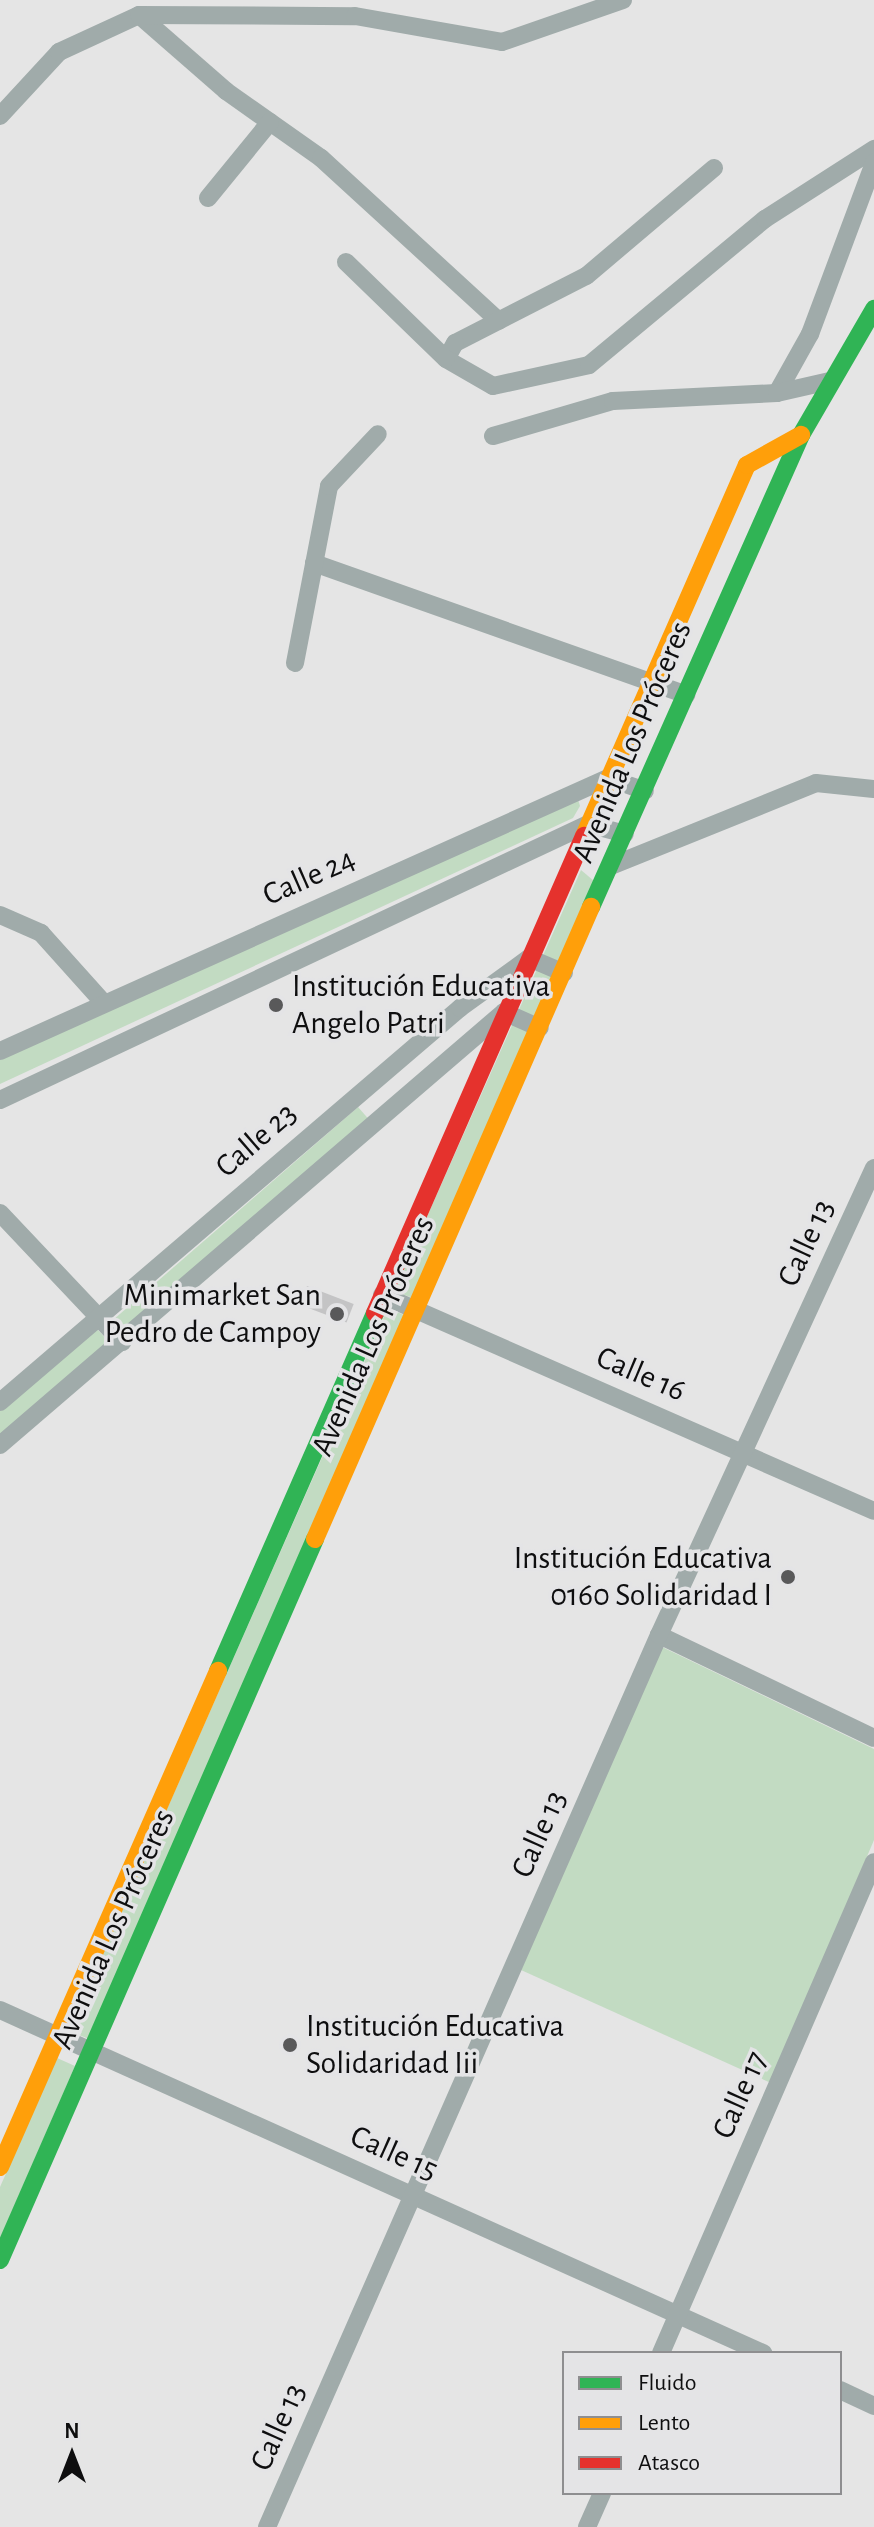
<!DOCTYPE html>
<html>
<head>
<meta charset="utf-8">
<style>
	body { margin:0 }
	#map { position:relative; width:874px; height:2527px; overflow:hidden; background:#e5e5e5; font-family:"Alegreya Sans",sans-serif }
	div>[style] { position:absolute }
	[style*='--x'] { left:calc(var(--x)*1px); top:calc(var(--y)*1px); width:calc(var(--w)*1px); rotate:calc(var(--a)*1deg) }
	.green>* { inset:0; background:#c2dbc2; transform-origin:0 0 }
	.building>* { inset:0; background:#c4c4c5; transform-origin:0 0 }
	.street>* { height:18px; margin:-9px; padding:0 9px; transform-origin:9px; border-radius:9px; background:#a0abaa }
	.fast>* { height:18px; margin:-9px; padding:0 9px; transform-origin:9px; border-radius:9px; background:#30b455 }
	.slow>* { height:18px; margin:-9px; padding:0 9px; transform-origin:9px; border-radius:9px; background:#ff9f0a }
	.jam>* { height:18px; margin:-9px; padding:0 9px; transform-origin:9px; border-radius:9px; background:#e5322d }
	.dots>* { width:22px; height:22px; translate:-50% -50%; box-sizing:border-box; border:4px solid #e4e4e6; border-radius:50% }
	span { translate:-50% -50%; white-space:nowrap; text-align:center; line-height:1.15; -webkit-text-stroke:7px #e4e4e6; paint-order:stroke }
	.street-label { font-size:32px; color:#0e0e0f }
	.poi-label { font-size:32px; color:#0e0e0f }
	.left { translate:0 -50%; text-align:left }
	.right { translate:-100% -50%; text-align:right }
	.legend { position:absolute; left:562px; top:2351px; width:280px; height:144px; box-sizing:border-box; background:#e4e4e6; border:2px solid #8e8e90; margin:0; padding:10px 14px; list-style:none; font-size:24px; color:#0e0e0f }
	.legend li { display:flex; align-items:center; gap:16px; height:40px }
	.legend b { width:40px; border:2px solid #8e8e90 }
	.north { position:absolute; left:32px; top:2415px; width:80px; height:80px; -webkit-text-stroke:6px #e4e4e6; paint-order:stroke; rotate:0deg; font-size:22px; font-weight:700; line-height:32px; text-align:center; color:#0e0e0f }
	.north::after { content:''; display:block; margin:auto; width:28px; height:36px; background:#0e0e0f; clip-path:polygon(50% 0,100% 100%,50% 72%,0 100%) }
</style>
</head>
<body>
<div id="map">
	<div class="green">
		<div style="clip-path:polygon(575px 789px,580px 806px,573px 818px,0 1084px,0 1060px)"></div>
		<div style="clip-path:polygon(581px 870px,594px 881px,413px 1298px,394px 1291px)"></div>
		<div style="left:358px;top:1107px;width:20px;height:325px;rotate:49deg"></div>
		<div style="clip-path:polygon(388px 1308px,404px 1315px,89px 2039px,69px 2031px)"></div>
		<div style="clip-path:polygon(96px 1328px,111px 1344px,0 1438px,0 1411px)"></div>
		<div style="clip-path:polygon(660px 1646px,874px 1749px,874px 1840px,771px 2083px,521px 1970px)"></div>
		<div style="clip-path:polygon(57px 2058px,75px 2066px,0 2239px,0 2187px)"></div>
	</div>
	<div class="building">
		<div style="left:307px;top:1286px;width:50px;height:20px;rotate:21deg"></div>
	</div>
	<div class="street">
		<div style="--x:139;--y:15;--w:116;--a:41.1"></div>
		<div style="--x:226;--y:91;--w:116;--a:35.2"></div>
		<div style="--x:321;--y:158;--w:241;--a:42.5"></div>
		<div style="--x:0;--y:116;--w:87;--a:-47.3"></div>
		<div style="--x:59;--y:52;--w:88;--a:-24.8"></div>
		<div style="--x:139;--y:15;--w:216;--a:0.3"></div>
		<div style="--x:355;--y:16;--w:149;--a:10"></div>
		<div style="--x:502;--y:42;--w:128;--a:-19.1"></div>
		<div style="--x:714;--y:168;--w:167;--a:139.8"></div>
		<div style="--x:586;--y:276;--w:147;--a:152.9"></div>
		<div style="--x:455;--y:343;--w:18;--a:119"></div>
		<div style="--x:446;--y:359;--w:54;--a:29.9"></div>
		<div style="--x:493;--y:386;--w:98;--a:-12.3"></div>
		<div style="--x:589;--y:365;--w:229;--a:-39.7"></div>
		<div style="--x:765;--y:219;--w:130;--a:-32.7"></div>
		<div style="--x:208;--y:198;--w:98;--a:-50.8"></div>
		<div style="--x:346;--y:262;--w:139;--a:44.1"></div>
		<div style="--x:777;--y:393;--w:68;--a:-60.8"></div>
		<div style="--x:810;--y:334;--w:183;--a:-69.5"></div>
		<div style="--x:493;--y:436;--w:125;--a:-16.3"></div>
		<div style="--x:613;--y:401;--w:164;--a:-2.8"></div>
		<div style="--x:777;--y:393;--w:54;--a:-12.8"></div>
		<div style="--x:314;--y:563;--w:395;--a:19.5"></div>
		<div style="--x:295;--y:663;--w:180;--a:-79.1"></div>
		<div style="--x:329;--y:486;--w:71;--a:-46.7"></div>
		<div style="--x:611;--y:866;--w:221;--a:-22"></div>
		<div style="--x:816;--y:783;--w:58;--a:5.9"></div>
		<div style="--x:0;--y:915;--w:45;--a:23.7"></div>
		<div style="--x:41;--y:933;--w:91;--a:48.1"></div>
		<div style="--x:0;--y:1051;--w:666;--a:-24.18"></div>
		<div style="--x:608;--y:778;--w:39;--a:19"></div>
		<div style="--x:0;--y:1100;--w:650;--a:-25.14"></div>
		<div style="--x:588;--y:824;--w:38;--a:15"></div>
		<div style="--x:0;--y:1213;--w:178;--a:46.6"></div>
		<div style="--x:382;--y:1295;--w:537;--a:23.7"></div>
		<div style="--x:0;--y:1402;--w:606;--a:-40.58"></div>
		<div style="--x:460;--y:1008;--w:85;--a:-35.9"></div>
		<div style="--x:529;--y:958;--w:38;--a:23"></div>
		<div style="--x:0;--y:1445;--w:664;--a:-40.67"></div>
		<div style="--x:504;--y:1012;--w:39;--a:24"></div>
		<div style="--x:659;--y:1635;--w:238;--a:25.6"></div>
		<div style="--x:0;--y:2010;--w:837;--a:24.21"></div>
		<div style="--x:661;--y:2353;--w:535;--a:-66.55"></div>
		<div style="--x:840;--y:2390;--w:38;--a:25"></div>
		<div style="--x:267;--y:2527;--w:974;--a:-66.28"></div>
		<div style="--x:659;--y:1635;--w:514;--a:-65.28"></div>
		<div style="--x:587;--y:2527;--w:37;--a:-66"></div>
	</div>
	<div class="fast">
		<div style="--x:591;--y:907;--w:517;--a:-66.01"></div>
		<div style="--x:801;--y:435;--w:146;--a:-59.9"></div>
		<div style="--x:218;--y:1671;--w:391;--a:-66.3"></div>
		<div style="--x:0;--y:2260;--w:787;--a:-66.4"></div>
	</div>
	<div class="slow">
		<div style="--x:584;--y:836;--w:405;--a:-66.3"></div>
		<div style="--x:747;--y:465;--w:62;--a:-29.1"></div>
		<div style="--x:315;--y:1539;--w:690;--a:-66.41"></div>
		<div style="--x:0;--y:2167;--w:542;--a:-66.27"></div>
	</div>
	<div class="jam">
		<div style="--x:375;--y:1313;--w:521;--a:-66.34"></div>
	</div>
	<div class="dots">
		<div style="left:276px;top:1005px;background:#59595a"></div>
		<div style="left:337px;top:1314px;background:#59595a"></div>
		<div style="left:788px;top:1577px;background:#59595a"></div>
		<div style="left:290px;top:2045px;background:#59595a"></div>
	</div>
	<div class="street-label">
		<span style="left:632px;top:742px;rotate:-67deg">Avenida Los Próceres</span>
		<span style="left:309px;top:877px;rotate:-24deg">Calle 24</span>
		<span style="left:256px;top:1140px;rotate:-41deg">Calle 23</span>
		<span style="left:806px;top:1243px;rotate:-65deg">Calle 13</span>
		<span style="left:373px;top:1336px;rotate:-66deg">Avenida Los Próceres</span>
		<span style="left:641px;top:1374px;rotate:23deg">Calle 16</span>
		<span style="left:539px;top:1834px;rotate:-66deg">Calle 13</span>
		<span style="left:113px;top:1929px;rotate:-66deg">Avenida Los Próceres</span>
		<span style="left:740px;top:2095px;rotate:-66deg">Calle 17</span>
		<span style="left:394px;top:2153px;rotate:24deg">Calle 15</span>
		<span style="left:278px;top:2427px;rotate:-66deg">Calle 13</span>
	</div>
	<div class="poi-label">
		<span class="left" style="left:292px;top:1005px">Institución Educativa<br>Angelo Patri</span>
		<span class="right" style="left:321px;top:1314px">Minimarket San<br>Pedro de Campoy</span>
		<span class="right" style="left:772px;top:1577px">Institución Educativa<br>0160 Solidaridad I</span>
		<span class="left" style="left:306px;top:2045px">Institución Educativa<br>Solidaridad Iii</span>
	</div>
	<ul class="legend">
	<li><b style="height:10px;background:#30b455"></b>Fluido</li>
	<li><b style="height:10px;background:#ff9f0a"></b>Lento</li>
	<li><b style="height:10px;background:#e5322d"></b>Atasco</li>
	</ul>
	<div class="north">N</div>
</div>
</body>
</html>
